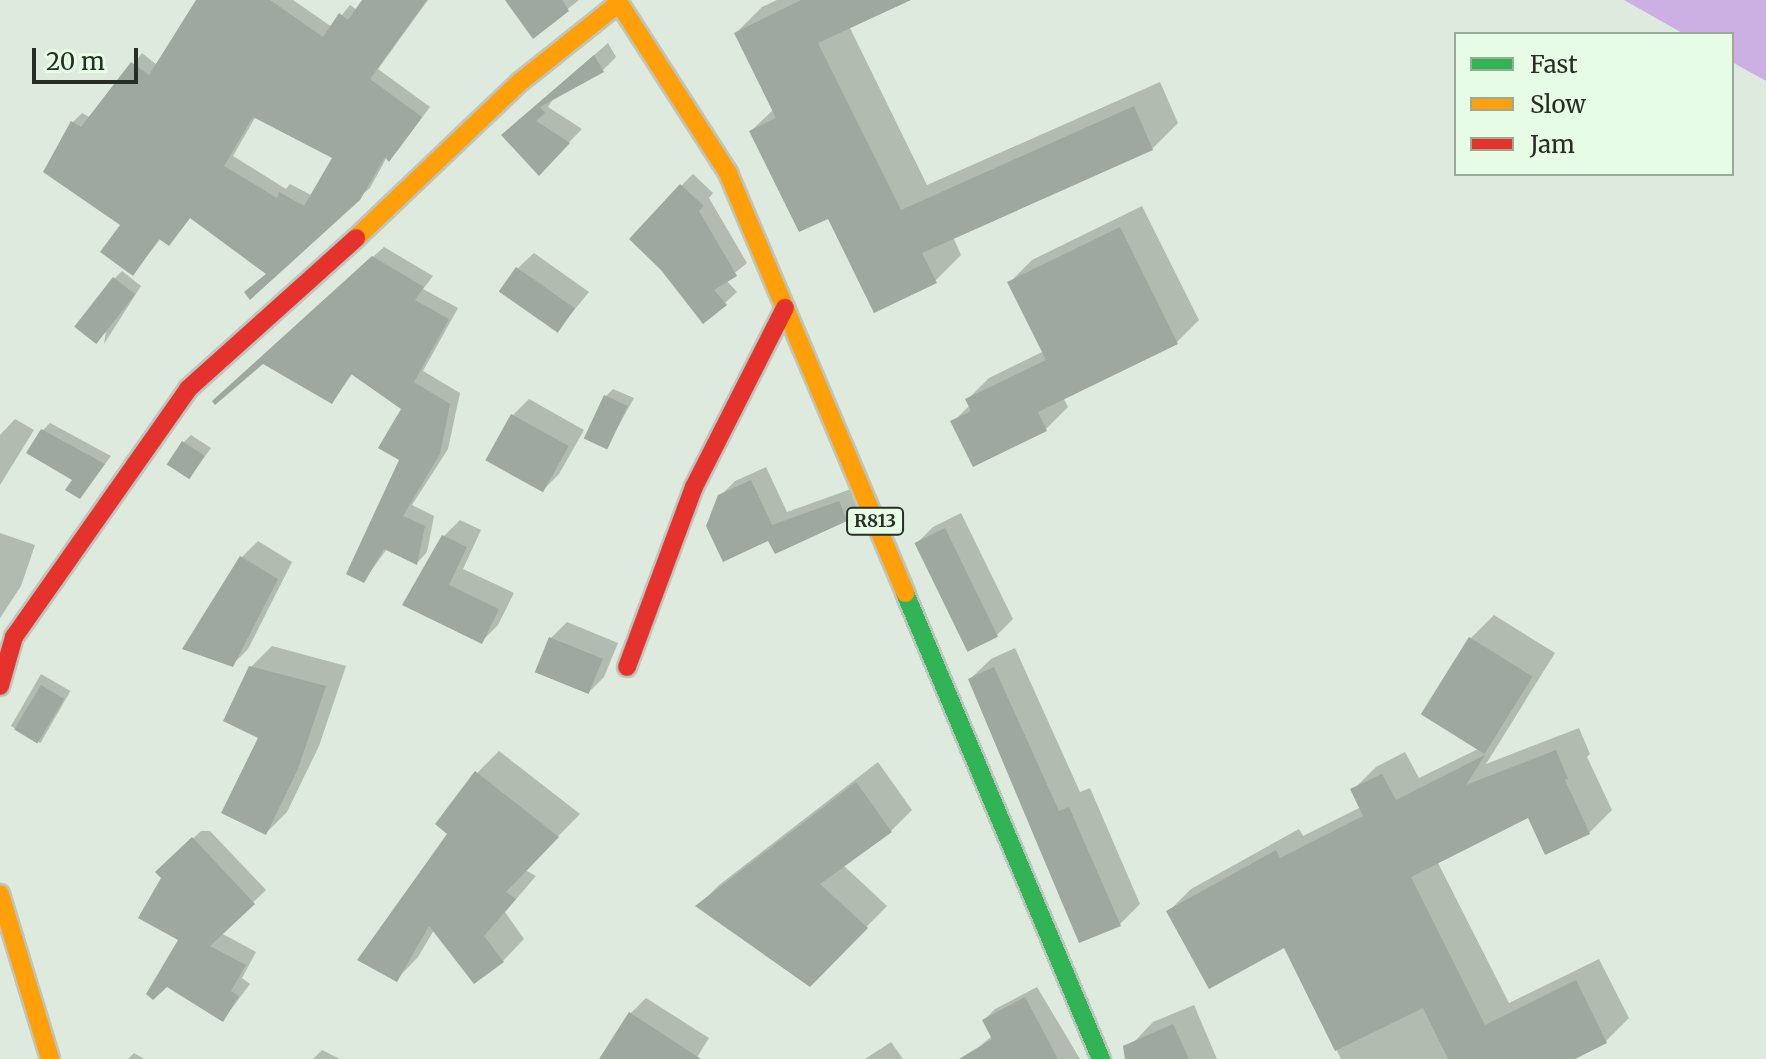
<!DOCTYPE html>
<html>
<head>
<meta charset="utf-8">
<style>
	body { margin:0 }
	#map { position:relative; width:1766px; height:1059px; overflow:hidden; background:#deeadd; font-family:Merriweather,serif }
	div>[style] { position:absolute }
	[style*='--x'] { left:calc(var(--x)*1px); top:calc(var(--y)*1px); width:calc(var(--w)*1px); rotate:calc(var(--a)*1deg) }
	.water>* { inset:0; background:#ccb0e3 }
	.shadow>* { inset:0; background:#0003; transform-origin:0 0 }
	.building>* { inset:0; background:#9fa89f; transform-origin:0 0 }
	.roads { filter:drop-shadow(2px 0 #bdc6bc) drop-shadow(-2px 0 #bdc6bc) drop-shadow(0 2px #bdc6bc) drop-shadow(0 -2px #bdc6bc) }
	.fast>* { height:18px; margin:-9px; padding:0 9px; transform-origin:9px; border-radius:9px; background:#30b455 }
	.slow>* { height:18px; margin:-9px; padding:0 9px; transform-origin:9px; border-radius:9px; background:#ff9f0a }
	.jam>* { height:18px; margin:-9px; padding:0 9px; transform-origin:9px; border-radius:9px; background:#e5322d }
	span { translate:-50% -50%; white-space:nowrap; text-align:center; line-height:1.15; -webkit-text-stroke:8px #e7fce5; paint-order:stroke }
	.shield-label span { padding:2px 6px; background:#e7fce5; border:2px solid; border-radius:6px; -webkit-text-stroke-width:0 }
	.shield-label { font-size:18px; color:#272e26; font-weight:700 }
	.legend { position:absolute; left:1454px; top:32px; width:280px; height:144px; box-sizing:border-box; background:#e7fce5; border:2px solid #9aaa99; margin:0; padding:10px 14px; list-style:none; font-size:24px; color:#272e26 }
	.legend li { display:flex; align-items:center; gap:16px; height:40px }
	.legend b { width:40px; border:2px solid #9aaa99 }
	.scale { position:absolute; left:32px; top:48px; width:106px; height:36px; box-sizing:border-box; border:4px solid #272e26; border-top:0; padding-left:10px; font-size:24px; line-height:28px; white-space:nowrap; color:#272e26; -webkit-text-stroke:6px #e7fce5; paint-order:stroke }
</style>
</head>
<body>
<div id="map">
	<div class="water">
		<div style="clip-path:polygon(1624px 0,1766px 0,1766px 81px,1732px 62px,1732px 34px,1684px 34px)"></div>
	</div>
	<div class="shadow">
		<div style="clip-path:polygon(evenodd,200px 0,293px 0,332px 27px,350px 5px,357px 10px,364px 0,428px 0,378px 69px,430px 107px,398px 150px,387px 157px,370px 188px,268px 272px,191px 217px,169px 244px,161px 238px,133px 274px,123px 224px,72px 123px,82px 113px,91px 118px,142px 53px,157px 65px,200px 0,256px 116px,335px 158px,313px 196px,290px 184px,286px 189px,233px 156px,256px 116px)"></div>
		<div style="clip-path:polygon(508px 0,579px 0,534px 36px)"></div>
		<div style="clip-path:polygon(777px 0,905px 0,849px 26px,927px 185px,1160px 82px,1178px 123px,1152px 149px,953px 237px,961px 255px,935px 281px,829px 216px,751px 131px,774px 109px,736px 33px,762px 7px)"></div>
		<div style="clip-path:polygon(608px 43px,616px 57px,603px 70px,555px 96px,548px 107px,582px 129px,539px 173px,517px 122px)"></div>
		<div style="clip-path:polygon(693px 174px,713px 193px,709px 198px,747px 263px,726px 280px,737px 292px,725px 303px,662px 268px,681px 186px)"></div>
		<div style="clip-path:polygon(1142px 206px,1199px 320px,1177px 342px,1063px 397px,1068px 407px,1046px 429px,953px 422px,970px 405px,967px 400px,989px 378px,1044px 351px,1010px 282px,1032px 260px)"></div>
		<div style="clip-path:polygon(384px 247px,433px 276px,423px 289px,458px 308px,423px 371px,460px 393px,448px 449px,412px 505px,434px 516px,427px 552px,417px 563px,387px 549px,364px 580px,402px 460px,404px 409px,353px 373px,332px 402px,263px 362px,225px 391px)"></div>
		<div style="clip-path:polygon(534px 253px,589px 292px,557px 331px,518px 268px)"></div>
		<div style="clip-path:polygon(122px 271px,141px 286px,104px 344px,114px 279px)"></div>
		<div style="clip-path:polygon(613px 389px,634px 398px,606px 448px,605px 397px)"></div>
		<div style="clip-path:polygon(529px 399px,584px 430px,559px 474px,543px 490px,513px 415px)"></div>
		<div style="clip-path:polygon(15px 419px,34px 430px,0 485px,0 435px)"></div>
		<div style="clip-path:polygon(50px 423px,111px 456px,80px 497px,74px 479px,43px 430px)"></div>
		<div style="clip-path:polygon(191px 435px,211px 448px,190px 477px,183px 443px)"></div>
		<div style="clip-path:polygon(766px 467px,787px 512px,854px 488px,861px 505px,846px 519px,769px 539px,720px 496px,735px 481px)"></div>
		<div style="clip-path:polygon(961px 513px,1013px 619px,997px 635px,969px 649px,917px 543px,933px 527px)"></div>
		<div style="clip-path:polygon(460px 520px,481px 530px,463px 569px,514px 593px,498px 625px,482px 641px,405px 604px,444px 536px)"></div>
		<div style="clip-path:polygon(0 533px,35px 545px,21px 586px,0 618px)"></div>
		<div style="clip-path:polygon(258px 541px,292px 562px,248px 649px,232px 665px,242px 557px)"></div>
		<div style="clip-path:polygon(1494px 615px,1555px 653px,1486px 764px,1579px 728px,1590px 754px,1587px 757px,1612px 810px,1589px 833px,1529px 815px,1437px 861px,1509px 1003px,1599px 959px,1629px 1018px,1606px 1041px,1570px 1059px,1341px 1059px,1285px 945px,1168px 912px,1191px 889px,1299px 829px,1303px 836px,1361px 807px,1353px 790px,1376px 767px,1405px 752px,1419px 778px,1480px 748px,1470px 639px)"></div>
		<div style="clip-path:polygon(567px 622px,618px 643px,604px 677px,588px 693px,551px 638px)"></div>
		<div style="clip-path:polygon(272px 646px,346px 666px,319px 746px,287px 812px,266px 833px,260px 737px,251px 667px)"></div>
		<div style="clip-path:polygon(1015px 648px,1080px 792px,1090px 788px,1140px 904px,1120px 924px,970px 679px,991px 659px)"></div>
		<div style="left:41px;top:674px;width:34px;height:60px;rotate:30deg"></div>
		<div style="clip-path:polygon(499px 751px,580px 814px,525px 870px,536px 876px,505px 912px,524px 939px,503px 961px,434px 930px,418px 957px,397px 979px,450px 834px,477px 773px)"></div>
		<div style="clip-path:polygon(878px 762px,912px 810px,891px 831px,843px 865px,887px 906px,810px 984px,698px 906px,719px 885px)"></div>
		<div style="clip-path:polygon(201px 831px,210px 831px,266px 890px,221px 933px,256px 952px,242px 978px,250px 984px,223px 1020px,180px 939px,163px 878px,158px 872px)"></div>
		<div style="clip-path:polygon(1037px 987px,1080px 1059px,978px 1059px,973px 1052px,992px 1036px,984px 1020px,995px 1009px)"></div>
		<div style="clip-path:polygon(646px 998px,709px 1038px,696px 1059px,601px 1059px,630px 1014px)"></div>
		<div style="clip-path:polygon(1194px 1005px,1217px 1059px,1140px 1059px,1133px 1043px,1153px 1022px)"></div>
		<div style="clip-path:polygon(891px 1042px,903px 1059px,865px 1059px)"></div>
		<div style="clip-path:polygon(322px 1050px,340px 1059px,313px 1059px)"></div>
		<div style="clip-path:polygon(134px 1053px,144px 1059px,128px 1059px)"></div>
	</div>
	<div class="building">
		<div style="clip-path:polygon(evenodd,196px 0,270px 0,323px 37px,339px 13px,348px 20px,362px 0,427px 0,370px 79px,422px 117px,389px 162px,385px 157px,360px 200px,250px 300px,244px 292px,266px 274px,190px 218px,169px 246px,159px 239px,133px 276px,100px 252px,120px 225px,43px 172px,71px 121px,81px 127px,131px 62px,149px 75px,196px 0,253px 117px,332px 158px,304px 206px,279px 192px,277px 198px,224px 166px,253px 117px)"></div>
		<div style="clip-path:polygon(505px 0,562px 0,569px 11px,533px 39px)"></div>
		<div style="clip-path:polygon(801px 0,911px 0,818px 43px,901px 210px,1134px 106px,1153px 150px,922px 253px,937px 283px,874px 313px,828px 219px,799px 232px,749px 131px,776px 118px,734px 33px)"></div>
		<div style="clip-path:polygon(594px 55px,604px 72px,540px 107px,545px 113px,536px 121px,570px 143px,539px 176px,501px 135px)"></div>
		<div style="clip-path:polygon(680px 184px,704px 206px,699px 211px,737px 276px,714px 290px,727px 305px,703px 324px,661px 270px,629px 239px)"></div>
		<div style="clip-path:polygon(1120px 227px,1178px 344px,1038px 412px,1047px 431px,973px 467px,950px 421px,971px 411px,965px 399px,1046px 360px,1007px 282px)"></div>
		<div style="clip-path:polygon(372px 256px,424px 287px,415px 300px,449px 319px,414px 382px,450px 404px,440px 454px,403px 516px,425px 526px,417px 565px,384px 549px,364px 583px,346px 574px,399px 460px,378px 448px,401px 409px,351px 374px,332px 404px,263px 364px,215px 405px,212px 401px)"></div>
		<div style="left:516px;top:267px;width:72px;height:30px;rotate:35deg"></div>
		<div style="left:113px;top:277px;width:28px;height:63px;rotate:38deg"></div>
		<div style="left:604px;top:395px;width:26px;height:48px;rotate:25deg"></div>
		<div style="left:511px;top:414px;width:66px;height:53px;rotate:29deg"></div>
		<div style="clip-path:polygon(41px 429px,105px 464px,80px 499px,65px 490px,72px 480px,26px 453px)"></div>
		<div style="left:182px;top:441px;width:27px;height:28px;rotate:33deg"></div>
		<div style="clip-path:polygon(751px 480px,772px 525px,839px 501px,847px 521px,775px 554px,768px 541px,723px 562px,706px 526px,718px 495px)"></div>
		<div style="left:945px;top:528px;width:121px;height:34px;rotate:64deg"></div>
		<div style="clip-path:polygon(442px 535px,467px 547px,449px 585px,499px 609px,482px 644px,402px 605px)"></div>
		<div style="clip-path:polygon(240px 556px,278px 579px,233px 667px,182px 649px)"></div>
		<div style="left:549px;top:637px;width:58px;height:38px;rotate:22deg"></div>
		<div style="left:1469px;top:637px;width:75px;height:91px;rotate:32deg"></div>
		<div style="clip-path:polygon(249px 666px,326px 686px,298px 769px,266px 835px,221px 813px,258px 738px,223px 721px)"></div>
		<div style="clip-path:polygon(994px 667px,1059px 811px,1069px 807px,1121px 926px,1079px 943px,968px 679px)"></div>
		<div style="left:41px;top:685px;width:27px;height:52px;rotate:31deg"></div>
		<div style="clip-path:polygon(1556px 750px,1568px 779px,1565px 780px,1590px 834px,1545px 855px,1528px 818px,1411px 877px,1485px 1025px,1576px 980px,1607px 1043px,1575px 1059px,1448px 1059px,1423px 1008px,1335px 1051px,1284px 948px,1209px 989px,1166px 911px,1276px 850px,1280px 858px,1363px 816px,1350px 789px,1382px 774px,1396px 800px,1485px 755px,1466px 785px)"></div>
		<div style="clip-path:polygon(475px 771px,559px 837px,506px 892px,516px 899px,484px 936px,504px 962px,474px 984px,429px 926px,397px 982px,357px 960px,447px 834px,435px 824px)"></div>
		<div style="clip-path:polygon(856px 782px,892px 832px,820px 884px,868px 928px,810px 987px,695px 906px)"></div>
		<div style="clip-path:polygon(192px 837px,255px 904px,210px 946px,246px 965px,231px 991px,239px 996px,223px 1022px,167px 987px,153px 1000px,146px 994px,178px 940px,138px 918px,161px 878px,155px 872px)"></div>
		<div style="clip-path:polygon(1025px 997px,1058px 1059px,959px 1059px,992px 1039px,982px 1020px)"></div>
		<div style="clip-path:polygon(629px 1012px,701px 1059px,599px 1059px)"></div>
		<div style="clip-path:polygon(1173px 1024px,1189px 1059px,1125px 1059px,1123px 1046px)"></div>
	</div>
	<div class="roads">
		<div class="fast">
			<div style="--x:905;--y:593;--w:506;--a:67.19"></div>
		</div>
		<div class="slow">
			<div style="--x:617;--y:0;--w:206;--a:57.3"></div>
			<div style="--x:728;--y:173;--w:456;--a:67.1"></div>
			<div style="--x:356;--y:238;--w:226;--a:-43.6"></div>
			<div style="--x:520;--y:82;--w:127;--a:-38.6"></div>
			<div style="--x:0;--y:894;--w:172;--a:73.1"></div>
		</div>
		<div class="jam">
			<div style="--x:627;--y:667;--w:192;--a:-69.6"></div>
			<div style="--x:694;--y:487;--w:201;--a:-63.1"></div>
			<div style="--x:0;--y:686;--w:51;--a:-74.1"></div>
			<div style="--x:14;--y:637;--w:303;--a:-54.9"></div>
			<div style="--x:188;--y:389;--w:226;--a:-41.9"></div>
		</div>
	</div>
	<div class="shield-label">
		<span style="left:875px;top:521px">R813</span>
	</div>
	<ul class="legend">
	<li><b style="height:10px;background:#30b455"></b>Fast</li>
	<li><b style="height:10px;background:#ff9f0a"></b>Slow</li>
	<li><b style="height:10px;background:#e5322d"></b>Jam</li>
	</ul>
	<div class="scale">20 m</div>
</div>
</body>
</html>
